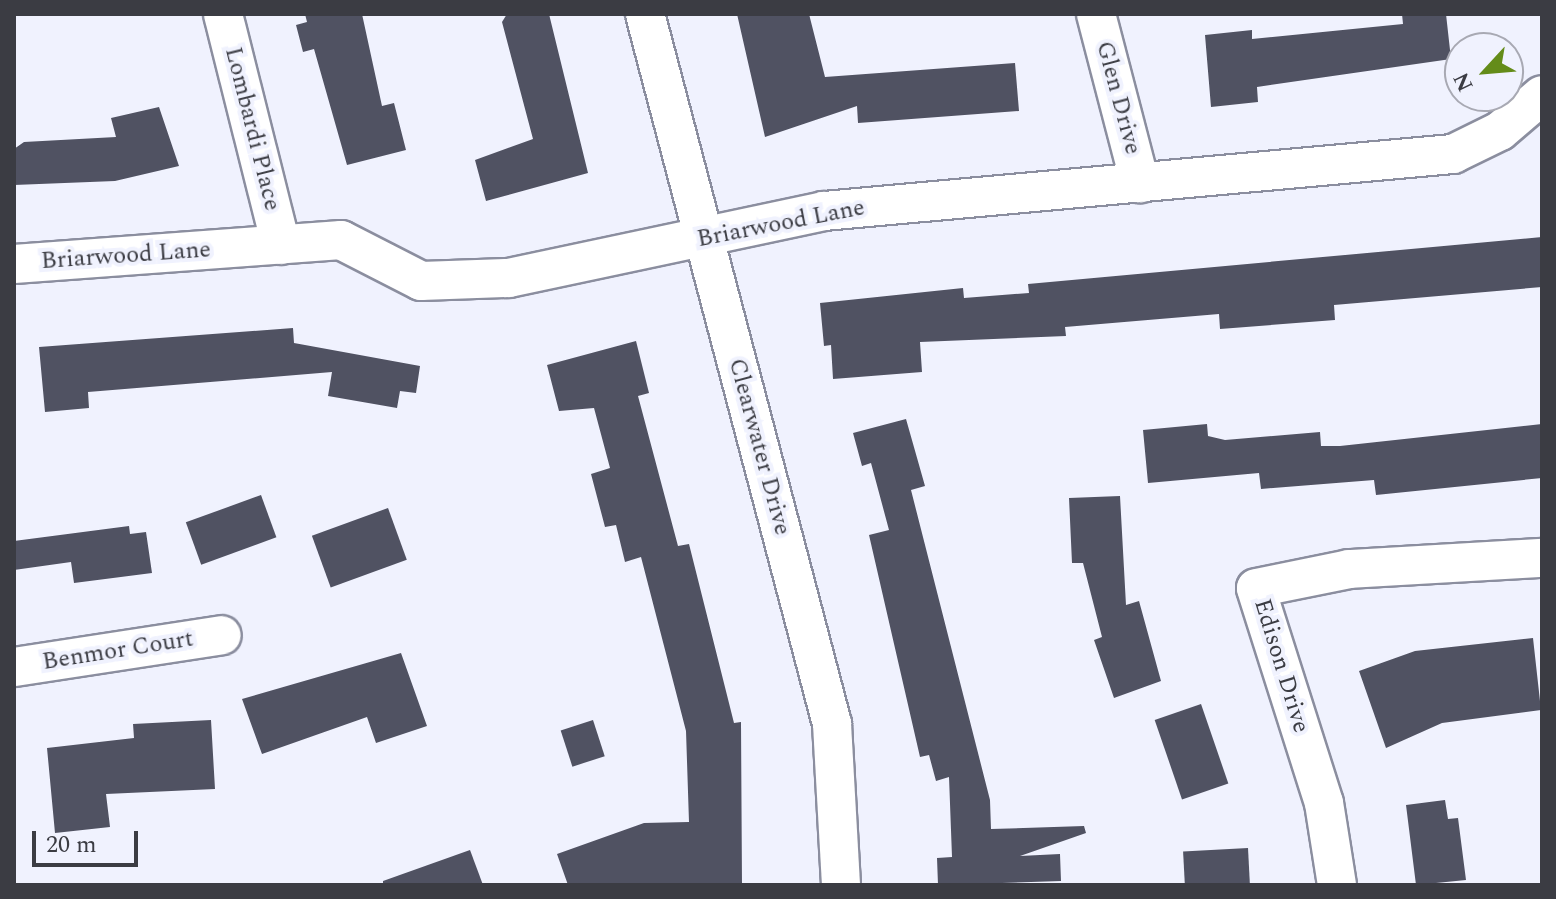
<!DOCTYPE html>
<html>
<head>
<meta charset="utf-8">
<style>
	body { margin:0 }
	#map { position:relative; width:1556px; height:899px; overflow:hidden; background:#f0f2fe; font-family:Spectral,serif }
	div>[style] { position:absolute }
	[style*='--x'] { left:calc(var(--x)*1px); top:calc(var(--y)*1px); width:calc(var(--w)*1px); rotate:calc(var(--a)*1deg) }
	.building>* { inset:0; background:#505262; transform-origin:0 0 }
	.roads { filter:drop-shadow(2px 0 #8b8e9f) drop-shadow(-2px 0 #8b8e9f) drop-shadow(0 2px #8b8e9f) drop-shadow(0 -2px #8b8e9f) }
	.minor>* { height:38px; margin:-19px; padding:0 19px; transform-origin:19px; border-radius:19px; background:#fff }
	span { translate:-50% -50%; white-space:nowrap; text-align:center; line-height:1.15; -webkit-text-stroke:8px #f0f2fe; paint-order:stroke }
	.street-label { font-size:24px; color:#3b3c43 }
	.frame { position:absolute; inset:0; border:16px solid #3b3c43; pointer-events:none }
	.north { position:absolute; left:1444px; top:32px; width:80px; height:80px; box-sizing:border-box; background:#f0f2fe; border:2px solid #a8a9b3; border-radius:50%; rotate:244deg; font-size:22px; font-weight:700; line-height:32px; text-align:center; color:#3b3c43 }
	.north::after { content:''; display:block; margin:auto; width:28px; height:36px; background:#648c19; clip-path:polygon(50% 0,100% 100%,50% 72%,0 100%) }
	.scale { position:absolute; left:32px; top:831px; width:106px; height:36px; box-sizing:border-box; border:4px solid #3b3c43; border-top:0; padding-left:10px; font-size:24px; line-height:28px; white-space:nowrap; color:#3b3c43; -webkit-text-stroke:6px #f0f2fe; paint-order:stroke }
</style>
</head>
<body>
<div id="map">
	<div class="building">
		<div style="clip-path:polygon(305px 14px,362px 14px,382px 106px,394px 103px,406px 150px,347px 165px,314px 49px,303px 52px,296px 25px,307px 22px)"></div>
		<div style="clip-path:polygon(507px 14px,549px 14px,588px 173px,486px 201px,475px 160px,533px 139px,502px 22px)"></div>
		<div style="clip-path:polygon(737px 14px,809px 14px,825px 77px,1015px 63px,1019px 111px,858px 123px,857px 106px,765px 137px)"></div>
		<div style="clip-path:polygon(1402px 14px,1446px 14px,1451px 59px,1257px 87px,1258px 102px,1211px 107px,1205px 35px,1252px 30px,1252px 39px,1403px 24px)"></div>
		<div style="clip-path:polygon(159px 107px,179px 166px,115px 181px,14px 185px,14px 149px,24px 142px,116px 137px,111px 118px)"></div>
		<div style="clip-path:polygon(1542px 237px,1542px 287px,1334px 305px,1335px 320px,1220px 329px,1219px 314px,1065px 327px,1066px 336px,920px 342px,922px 372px,833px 379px,831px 345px,824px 346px,820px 303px,963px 288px,964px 298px,1029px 293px,1028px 284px)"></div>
		<div style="clip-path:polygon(293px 328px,294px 343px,420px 366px,416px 393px,400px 391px,397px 408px,328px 396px,332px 372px,88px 392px,89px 408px,45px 412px,39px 347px)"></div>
		<div style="clip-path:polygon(636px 341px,649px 393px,638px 396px,678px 546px,689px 544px,734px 723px,741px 722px,742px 885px,568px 885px,557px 854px,644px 823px,689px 822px,686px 731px,641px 557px,625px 562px,616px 525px,605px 527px,591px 474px,610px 468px,594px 408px,559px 411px,547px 365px)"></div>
		<div style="clip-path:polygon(906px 419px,925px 486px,911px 490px,990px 800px,991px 829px,1084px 826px,1086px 833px,1020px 856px,1060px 854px,1061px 881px,938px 885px,937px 858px,952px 857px,949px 777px,936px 781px,929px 755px,920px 757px,869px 535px,889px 530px,871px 463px,862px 466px,853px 433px)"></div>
		<div style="clip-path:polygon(1207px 424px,1208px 436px,1225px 440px,1320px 432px,1321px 446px,1340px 446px,1542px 424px,1542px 478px,1376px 495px,1374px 480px,1261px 489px,1259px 473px,1148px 483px,1143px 430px)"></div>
		<div style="left:261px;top:495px;width:45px;height:80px;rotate:70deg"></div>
		<div style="clip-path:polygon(1120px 496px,1126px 605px,1139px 601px,1161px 681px,1114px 698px,1094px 640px,1102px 637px,1083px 563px,1072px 563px,1069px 498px)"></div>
		<div style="left:388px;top:508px;width:55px;height:81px;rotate:70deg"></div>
		<div style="clip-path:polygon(129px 526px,130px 534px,146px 532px,152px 573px,74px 583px,71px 562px,14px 570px,14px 541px)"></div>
		<div style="clip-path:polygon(1533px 638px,1541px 710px,1442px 723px,1386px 748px,1359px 671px,1415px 651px)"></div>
		<div style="clip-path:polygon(401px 653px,427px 726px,376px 743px,367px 717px,262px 754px,242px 699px)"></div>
		<div style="left:1201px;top:704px;width:84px;height:49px;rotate:71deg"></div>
		<div style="clip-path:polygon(211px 720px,215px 789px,106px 794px,110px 827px,55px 833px,47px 748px,134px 738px,133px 724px)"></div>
		<div style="left:593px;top:720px;width:38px;height:34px;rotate:72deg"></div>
		<div style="clip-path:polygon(1445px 800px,1448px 819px,1458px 818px,1466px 880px,1416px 885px,1406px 805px)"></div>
		<div style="left:1248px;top:848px;width:37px;height:65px;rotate:87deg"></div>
		<div style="clip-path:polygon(470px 850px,483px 885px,383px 885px,383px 881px)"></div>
	</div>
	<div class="roads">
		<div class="minor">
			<div style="--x:223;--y:14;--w:238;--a:75.9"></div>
			<div style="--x:645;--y:14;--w:734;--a:75.24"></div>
			<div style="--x:832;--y:724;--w:161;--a:86.8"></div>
			<div style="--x:1096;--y:14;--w:175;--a:75.4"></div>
			<div style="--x:14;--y:264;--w:328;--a:-4.2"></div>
			<div style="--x:341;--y:240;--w:90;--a:27.1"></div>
			<div style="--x:421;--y:281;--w:88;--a:-2"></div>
			<div style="--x:509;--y:278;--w:322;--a:-12"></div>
			<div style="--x:824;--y:211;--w:632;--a:-5.18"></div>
			<div style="--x:1453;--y:154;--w:52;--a:-26.1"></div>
			<div style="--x:1500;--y:131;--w:55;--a:-40.6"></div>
			<div style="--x:14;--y:667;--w:210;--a:-8.7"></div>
			<div style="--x:1337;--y:885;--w:83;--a:-99"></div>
			<div style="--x:1324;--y:803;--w:225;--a:-107.6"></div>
			<div style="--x:1256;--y:588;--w:95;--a:-11.5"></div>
			<div style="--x:1349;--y:569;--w:193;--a:-3.3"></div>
		</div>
	</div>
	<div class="street-label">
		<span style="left:1118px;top:98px;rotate:75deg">Glen Drive</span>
		<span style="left:252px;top:129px;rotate:76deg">Lombardi Place</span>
		<span style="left:781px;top:224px;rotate:-11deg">Briarwood Lane</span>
		<span style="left:126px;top:256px;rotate:-4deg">Briarwood Lane</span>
		<span style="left:759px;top:447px;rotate:75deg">Clearwater Drive</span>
		<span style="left:118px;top:651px;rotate:-9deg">Benmor Court</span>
		<span style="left:1281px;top:666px;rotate:73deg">Edison Drive</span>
	</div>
	<div class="frame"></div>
	<div class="north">N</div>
	<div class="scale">20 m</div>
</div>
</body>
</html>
